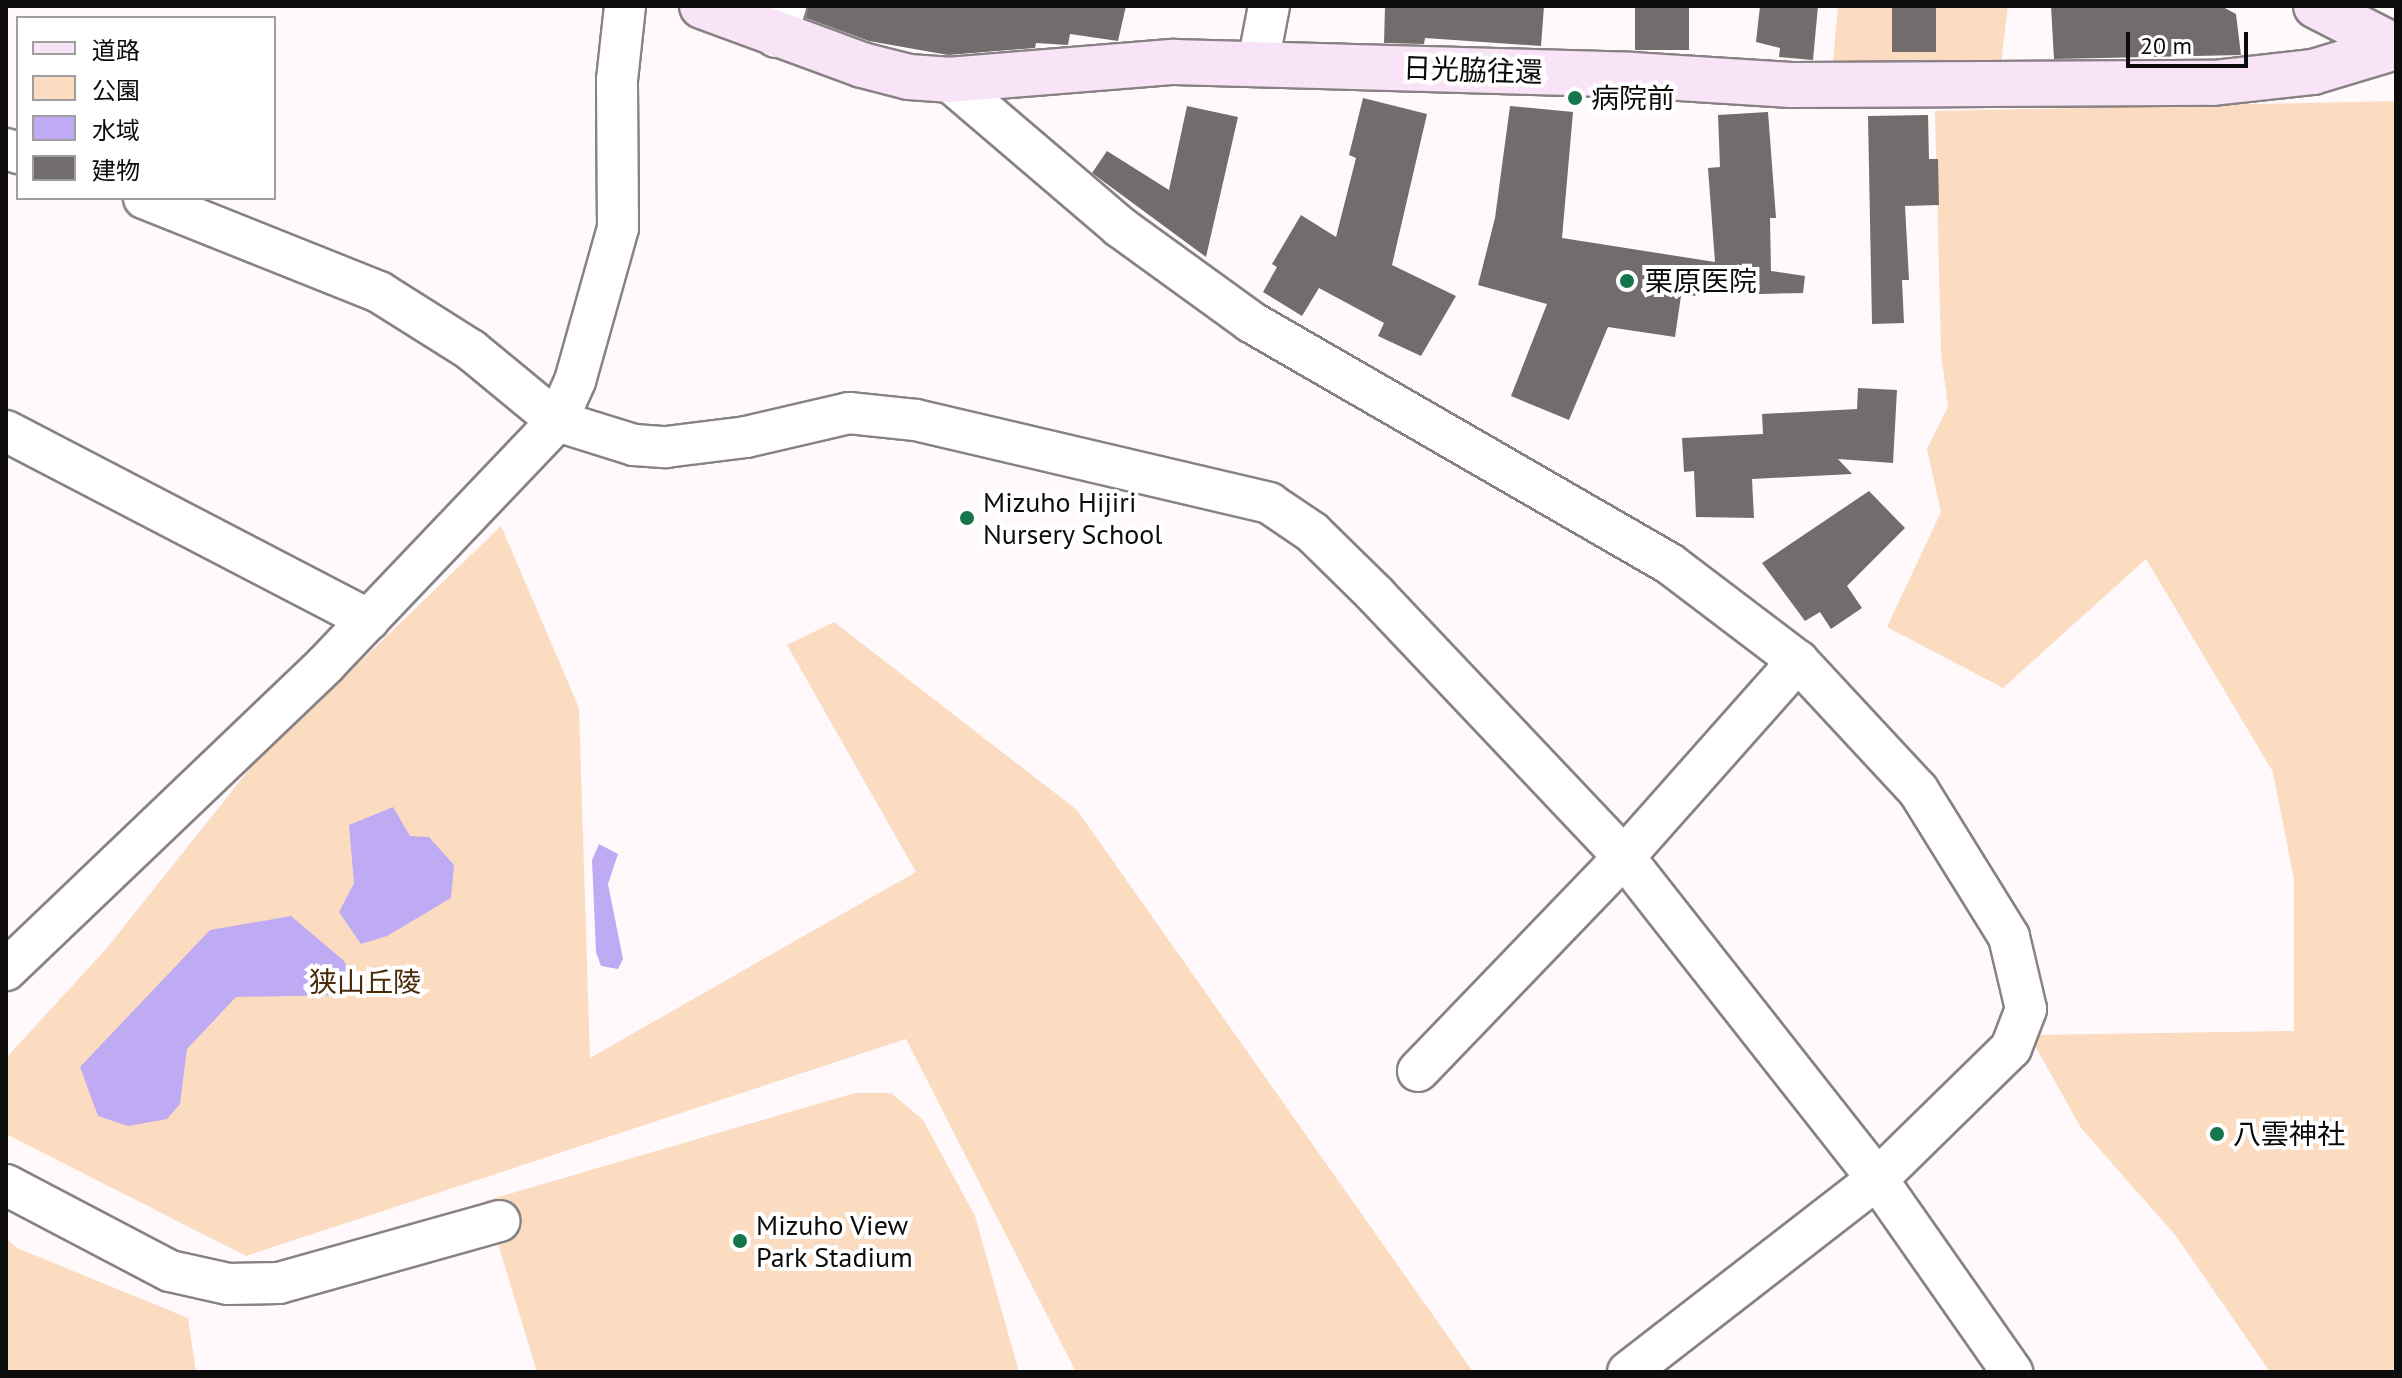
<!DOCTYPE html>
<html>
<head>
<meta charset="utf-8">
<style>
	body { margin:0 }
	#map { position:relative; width:2402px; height:1378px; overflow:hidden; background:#fff9fb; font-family:"PT Sans","Noto Sans JP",sans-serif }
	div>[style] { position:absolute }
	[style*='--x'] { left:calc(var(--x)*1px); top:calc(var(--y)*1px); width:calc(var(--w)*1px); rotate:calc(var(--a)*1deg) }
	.green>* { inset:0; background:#fbdcc0 }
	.water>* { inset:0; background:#bfabf3 }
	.building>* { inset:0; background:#726d6c; transform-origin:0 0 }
	.roads { filter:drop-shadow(2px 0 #888284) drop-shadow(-2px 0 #888284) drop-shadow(0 2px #888284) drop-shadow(0 -2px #888284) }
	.street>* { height:40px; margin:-20px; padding:0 20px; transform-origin:20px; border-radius:20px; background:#fff }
	.secondary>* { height:44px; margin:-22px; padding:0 22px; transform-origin:22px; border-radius:22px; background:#f8e3f7 }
	.dots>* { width:22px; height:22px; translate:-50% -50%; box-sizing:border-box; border:4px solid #fff; border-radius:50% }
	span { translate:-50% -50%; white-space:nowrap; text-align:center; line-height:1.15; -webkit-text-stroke:8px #fff; paint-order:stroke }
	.street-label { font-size:28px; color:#0d0c0c }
	.poi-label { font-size:28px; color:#0d0c0c }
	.left { translate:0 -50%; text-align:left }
	.park-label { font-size:28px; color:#492a09 }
	.frame { position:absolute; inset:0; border:8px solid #0d0c0c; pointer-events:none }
	.legend { position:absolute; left:16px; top:16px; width:260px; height:184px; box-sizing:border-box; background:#fff; border:2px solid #9e9e9e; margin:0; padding:10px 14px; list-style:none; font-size:24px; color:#0d0c0c }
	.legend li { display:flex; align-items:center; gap:16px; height:40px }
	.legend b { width:40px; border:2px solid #9e9e9e }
	.scale { position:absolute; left:2126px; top:32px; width:122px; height:36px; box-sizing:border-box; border:4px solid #0d0c0c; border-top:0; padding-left:10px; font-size:24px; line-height:28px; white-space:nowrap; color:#0d0c0c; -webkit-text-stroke:6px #fff; paint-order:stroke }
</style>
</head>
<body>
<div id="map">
	<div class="green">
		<div style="clip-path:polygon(1838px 6px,2008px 6px,2000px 72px,1833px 62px)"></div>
		<div style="clip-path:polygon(2396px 101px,2396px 1372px,2270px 1372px,2176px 1236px,2081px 1128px,2029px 1035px,2294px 1031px,2294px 880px,2273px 772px,2146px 559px,2003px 688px,1887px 627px,1941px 512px,1927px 449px,1948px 407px,1941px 353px,1935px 111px)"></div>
		<div style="clip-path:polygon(501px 526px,579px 708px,590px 1058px,916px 872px,787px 645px,834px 622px,1077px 810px,1473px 1372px,1076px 1372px,906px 1039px,246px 1256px,6px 1134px,6px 1058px,106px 949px,252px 766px)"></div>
		<div style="clip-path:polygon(855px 1093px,891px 1093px,923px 1120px,975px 1216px,1019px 1372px,537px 1372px,485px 1201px)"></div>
		<div style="clip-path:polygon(6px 1238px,17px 1248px,188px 1318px,196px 1372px,6px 1372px)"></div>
	</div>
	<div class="water">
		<div style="clip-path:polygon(393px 807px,410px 836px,429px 837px,454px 865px,451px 898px,387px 936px,361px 944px,339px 912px,354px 883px,349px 825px)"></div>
		<div style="clip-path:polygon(599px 844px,618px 854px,608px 884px,623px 959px,618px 969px,601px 966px,596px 952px,592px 860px)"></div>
		<div style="clip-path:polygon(291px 916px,343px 960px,354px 976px,342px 995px,236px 997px,187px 1049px,180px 1104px,167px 1119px,128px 1126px,98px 1116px,80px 1067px,210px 930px)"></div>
	</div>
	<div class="building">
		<div style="clip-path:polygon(808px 6px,1126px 6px,1118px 41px,1070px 34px,1068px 45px,1036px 43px,1035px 48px,948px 55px,869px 41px,806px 18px)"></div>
		<div style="clip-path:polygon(1385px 6px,1544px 6px,1541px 46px,1425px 38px,1424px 44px,1384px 43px)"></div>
		<div style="left:1635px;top:6px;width:54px;height:44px"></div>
		<div style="clip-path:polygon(1760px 6px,1818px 6px,1813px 60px,1779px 57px,1780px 48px,1756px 42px)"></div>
		<div style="left:1892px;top:6px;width:44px;height:46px"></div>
		<div style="clip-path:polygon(2051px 6px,2221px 6px,2236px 14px,2241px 55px,2054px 59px)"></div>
		<div style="clip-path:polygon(1363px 98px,1427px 114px,1392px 265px,1456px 296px,1421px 356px,1378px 336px,1384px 323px,1319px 288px,1302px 316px,1263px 292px,1277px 267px,1272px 264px,1301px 215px,1336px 237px,1356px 158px,1349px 155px)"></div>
		<div style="clip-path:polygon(1187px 106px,1238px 117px,1206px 257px,1092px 173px,1107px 151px,1169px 190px)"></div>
		<div style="clip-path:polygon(1510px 106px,1573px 112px,1562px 238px,1715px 262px,1708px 168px,1720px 167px,1718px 115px,1768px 112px,1776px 218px,1770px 218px,1771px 271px,1805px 276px,1803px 293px,1681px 296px,1675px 337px,1608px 327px,1569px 420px,1511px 396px,1547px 304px,1478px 285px,1495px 218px)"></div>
		<div style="clip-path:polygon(1928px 115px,1929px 159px,1938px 159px,1939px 205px,1905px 206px,1909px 280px,1902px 280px,1904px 323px,1872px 324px,1868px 116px)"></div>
		<div style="clip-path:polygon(1858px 388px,1897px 390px,1893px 463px,1838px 459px,1852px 474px,1752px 479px,1754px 518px,1696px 517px,1694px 471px,1684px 472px,1682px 438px,1763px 434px,1762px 414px,1857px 409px)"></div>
		<div style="clip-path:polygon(1869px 491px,1905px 528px,1847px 586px,1862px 608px,1831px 629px,1820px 612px,1805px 621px,1762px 563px)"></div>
	</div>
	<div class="roads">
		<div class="street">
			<div style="--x:776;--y:37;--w:33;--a:-72"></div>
			<div style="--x:1258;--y:63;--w:58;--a:-79.1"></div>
			<div style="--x:948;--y:80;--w:226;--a:40.5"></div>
			<div style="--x:1120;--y:227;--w:162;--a:35.9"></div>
			<div style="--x:1251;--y:322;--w:484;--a:30"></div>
			<div style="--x:1670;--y:564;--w:161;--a:37.2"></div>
			<div style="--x:1798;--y:661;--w:176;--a:47.1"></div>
			<div style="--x:1918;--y:790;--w:173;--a:58.2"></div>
			<div style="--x:2009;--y:937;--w:74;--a:76.7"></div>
			<div style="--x:2026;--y:1009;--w:42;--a:111"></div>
			<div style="--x:2011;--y:1048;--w:187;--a:135.6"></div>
			<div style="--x:1877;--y:1179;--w:315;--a:142.2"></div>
			<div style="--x:6;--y:149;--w:13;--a:18"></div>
			<div style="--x:144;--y:198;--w:253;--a:21.8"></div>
			<div style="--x:379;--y:292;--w:109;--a:32.2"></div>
			<div style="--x:471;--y:350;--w:112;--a:39.5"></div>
			<div style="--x:557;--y:421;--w:81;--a:17.3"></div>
			<div style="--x:634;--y:445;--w:32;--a:4"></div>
			<div style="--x:666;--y:447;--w:81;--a:-7.1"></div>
			<div style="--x:746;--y:437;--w:106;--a:-13.1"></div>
			<div style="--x:849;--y:413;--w:67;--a:6"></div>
			<div style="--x:916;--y:420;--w:363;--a:13.2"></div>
			<div style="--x:1269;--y:503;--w:52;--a:34"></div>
			<div style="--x:1312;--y:532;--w:90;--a:44.5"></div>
			<div style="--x:1376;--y:595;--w:361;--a:46.6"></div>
			<div style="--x:1624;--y:857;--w:410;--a:51.8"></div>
			<div style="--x:1877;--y:1179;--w:236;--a:55"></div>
			<div style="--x:6;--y:431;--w:409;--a:27.5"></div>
			<div style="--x:6;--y:970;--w:441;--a:-43.7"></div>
			<div style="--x:325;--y:665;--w:337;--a:-46.4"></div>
			<div style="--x:557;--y:421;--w:44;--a:-65.8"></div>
			<div style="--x:575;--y:381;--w:159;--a:-74.3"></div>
			<div style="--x:618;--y:228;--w:148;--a:-90.4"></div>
			<div style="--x:617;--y:80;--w:74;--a:-83.8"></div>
			<div style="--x:1418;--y:1071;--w:297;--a:-46.1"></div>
			<div style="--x:1624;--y:857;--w:262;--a:-48.4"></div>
			<div style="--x:6;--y:1185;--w:185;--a:27.7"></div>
			<div style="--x:170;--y:1271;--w:59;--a:12.6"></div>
			<div style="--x:228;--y:1284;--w:51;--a:-1.1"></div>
			<div style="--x:279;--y:1283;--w:229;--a:-15.7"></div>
		</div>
		<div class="secondary">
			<div style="--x:702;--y:6;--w:171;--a:20.2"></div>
			<div style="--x:862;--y:65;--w:49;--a:14.3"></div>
			<div style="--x:909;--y:77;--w:39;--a:4"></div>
			<div style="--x:948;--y:80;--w:227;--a:-4.6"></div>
			<div style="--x:1174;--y:62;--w:458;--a:1.6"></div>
			<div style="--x:1632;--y:75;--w:159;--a:3.6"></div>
			<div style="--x:1791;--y:85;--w:422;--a:-0.3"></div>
			<div style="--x:2213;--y:83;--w:101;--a:-6.3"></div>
			<div style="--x:2313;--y:72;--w:87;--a:-16.8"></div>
			<div style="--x:2316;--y:6;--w:90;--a:27.1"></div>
		</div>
	</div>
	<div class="dots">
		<div style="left:1575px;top:98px;background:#15754b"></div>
		<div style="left:1627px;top:281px;background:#15754b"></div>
		<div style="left:967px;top:518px;background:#15754b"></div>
		<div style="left:2217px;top:1134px;background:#15754b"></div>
		<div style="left:740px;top:1241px;background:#15754b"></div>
	</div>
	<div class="street-label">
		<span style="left:1473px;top:70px;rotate:2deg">日光脇往還</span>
	</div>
	<div class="poi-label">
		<span class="left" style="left:1591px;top:98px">病院前</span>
		<span class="left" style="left:1645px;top:281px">栗原医院</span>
		<span class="left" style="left:983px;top:518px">Mizuho Hijiri<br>Nursery School</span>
		<span class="left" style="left:2233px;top:1134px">八雲神社</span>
		<span class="left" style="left:756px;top:1241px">Mizuho View<br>Park Stadium</span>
	</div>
	<div class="park-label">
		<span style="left:365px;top:982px">狭山丘陵</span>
	</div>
	<div class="frame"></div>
	<ul class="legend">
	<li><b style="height:10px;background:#f8e3f7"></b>道路</li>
	<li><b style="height:22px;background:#fbdcc0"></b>公園</li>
	<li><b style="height:22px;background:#bfabf3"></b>水域</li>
	<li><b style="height:22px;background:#726d6c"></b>建物</li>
	</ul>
	<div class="scale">20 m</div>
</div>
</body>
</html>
